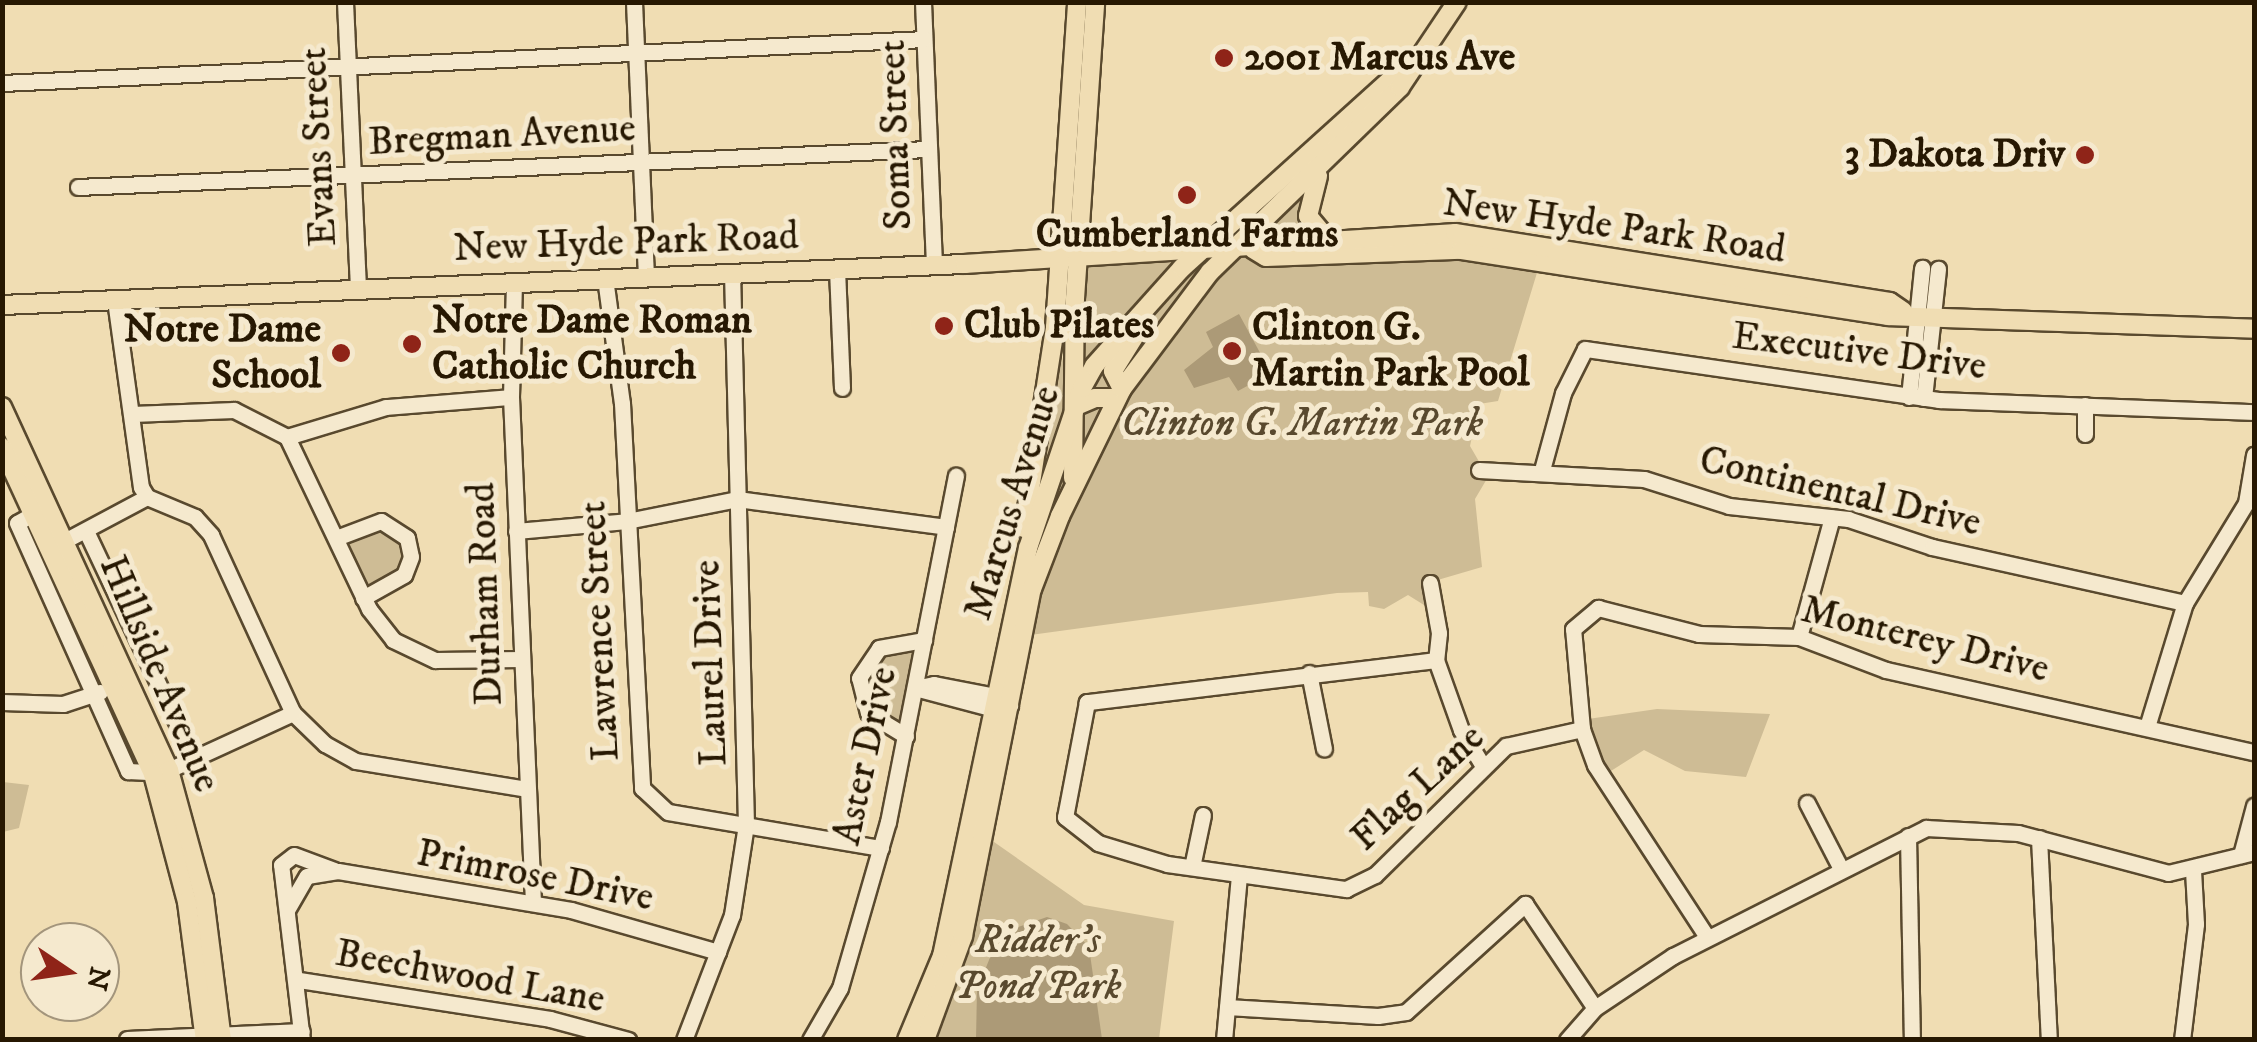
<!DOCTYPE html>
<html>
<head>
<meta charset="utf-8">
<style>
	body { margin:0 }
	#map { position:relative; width:2257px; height:1042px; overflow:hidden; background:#f0ddb3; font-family:"IM FELL DW Pica",serif }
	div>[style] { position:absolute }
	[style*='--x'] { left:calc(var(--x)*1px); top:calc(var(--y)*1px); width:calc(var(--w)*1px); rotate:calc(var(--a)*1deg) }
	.green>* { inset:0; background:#cebc95 }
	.water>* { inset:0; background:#ac9a77 }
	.roads { filter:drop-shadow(2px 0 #59492e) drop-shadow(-2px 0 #59492e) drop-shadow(0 2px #59492e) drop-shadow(0 -2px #59492e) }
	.minor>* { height:15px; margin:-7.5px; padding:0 7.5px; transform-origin:7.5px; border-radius:7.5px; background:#f5e9ce }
	.major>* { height:18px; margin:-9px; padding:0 9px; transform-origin:9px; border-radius:9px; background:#f0ddb3 }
	.dots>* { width:28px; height:28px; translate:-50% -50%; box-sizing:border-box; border:5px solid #f5e9ce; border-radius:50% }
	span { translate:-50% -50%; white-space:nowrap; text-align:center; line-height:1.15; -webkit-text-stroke:10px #f5e9ce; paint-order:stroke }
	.poi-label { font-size:40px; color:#271802; font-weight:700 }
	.left { translate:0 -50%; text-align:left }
	.right { translate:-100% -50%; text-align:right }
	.street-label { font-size:40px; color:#271802 }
	.park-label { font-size:40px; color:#59492e; font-style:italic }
	.frame { position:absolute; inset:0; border:5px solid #271802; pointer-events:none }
	.north { position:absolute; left:20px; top:922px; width:100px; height:100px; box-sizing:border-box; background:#f5e9ce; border:2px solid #a3957c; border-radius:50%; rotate:103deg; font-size:28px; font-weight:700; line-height:40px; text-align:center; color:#271802 }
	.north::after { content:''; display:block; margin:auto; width:35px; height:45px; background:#8f2418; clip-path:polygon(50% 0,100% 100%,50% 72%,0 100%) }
</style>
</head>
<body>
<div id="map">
	<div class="green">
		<div style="clip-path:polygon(1301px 176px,1314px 184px,1318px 233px,1543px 253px,1498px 401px,1479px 404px,1470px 446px,1488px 477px,1475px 499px,1482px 567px,1424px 584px,1424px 605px,1408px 595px,1384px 609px,1369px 606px,1368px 592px,1337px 593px,1023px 636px,1055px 327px,1072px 401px,1078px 257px,1199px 251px,1271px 189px)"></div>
		<div style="clip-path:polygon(370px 522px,401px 529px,407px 570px,363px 598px,336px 538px)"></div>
		<div style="clip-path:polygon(924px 640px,916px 689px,906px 736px,860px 697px,879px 648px)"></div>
		<div style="clip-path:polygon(1657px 709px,1770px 714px,1746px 777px,1685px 771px,1644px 750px,1603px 776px,1581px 720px)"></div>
		<div style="clip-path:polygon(3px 782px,29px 785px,19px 828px,3px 832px)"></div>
		<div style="clip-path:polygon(984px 835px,1084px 905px,1174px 921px,1159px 1039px,925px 1040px)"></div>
	</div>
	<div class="water">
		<div style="clip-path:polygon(1239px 314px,1271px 373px,1238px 391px,1229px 377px,1194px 388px,1184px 370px,1213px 347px,1206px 332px)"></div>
		<div style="clip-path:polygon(1047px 917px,1067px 924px,1089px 947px,1102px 1039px,976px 1039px,977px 990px,991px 955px,1007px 931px)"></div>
	</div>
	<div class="roads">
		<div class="minor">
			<div style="--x:345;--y:2;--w:287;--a:87.4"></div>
			<div style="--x:634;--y:2;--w:274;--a:87.5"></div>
			<div style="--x:923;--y:2;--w:263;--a:87.6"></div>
			<div style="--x:2;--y:83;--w:923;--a:-2.73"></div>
			<div style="--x:78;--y:187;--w:852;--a:-2.56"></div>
			<div style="--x:837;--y:269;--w:119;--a:87.6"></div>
			<div style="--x:605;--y:278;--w:126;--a:82.3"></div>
			<div style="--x:622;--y:403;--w:386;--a:87"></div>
			<div style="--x:642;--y:788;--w:35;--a:43"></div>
			<div style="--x:668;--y:812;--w:216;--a:9.6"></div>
			<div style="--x:514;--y:282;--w:115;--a:91.5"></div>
			<div style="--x:511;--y:397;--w:506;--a:87.51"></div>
			<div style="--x:115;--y:300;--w:189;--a:82.1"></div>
			<div style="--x:141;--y:487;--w:12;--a:59"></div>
			<div style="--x:147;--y:497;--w:52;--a:22.6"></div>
			<div style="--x:195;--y:517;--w:24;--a:48"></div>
			<div style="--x:211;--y:535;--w:196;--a:65.3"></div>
			<div style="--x:293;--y:713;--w:45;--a:44.1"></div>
			<div style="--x:325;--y:744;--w:35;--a:29"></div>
			<div style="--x:356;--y:761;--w:173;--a:9.3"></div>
			<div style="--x:1909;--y:397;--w:130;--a:-84.2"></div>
			<div style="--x:1924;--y:398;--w:130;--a:-83.8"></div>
			<div style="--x:132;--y:414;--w:102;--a:-2.2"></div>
			<div style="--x:234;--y:410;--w:59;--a:27"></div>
			<div style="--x:2085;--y:434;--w:29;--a:-90"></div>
			<div style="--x:287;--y:437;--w:191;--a:64.5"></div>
			<div style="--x:369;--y:609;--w:39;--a:52"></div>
			<div style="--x:393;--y:640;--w:47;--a:25.5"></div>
			<div style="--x:435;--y:660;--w:87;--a:-0.7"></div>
			<div style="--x:287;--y:437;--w:103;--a:-16.9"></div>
			<div style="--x:386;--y:407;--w:125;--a:-4.6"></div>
			<div style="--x:1479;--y:470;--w:165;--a:3.1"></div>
			<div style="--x:1644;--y:479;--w:89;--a:17.6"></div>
			<div style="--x:1729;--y:506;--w:120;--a:6.2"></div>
			<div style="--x:1848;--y:519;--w:89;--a:18.4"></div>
			<div style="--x:1932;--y:547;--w:259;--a:12.5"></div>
			<div style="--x:1542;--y:470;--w:80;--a:-74.7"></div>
			<div style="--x:1563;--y:393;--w:49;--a:-63.4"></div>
			<div style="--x:1585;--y:349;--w:358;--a:8.2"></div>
			<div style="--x:1939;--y:400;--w:315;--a:2.2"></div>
			<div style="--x:33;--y:514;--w:18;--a:151"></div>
			<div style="--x:17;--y:523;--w:272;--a:65.9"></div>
			<div style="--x:128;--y:771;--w:34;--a:3"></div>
			<div style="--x:162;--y:773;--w:144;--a:-24.6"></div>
			<div style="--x:86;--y:531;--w:252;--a:64.7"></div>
			<div style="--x:516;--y:531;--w:111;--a:-5.1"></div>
			<div style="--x:627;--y:521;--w:112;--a:-11.3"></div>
			<div style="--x:737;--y:499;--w:211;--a:7.6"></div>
			<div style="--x:336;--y:538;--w:48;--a:-20.7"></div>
			<div style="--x:381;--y:521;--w:31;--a:33"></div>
			<div style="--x:407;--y:538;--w:19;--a:78"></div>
			<div style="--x:411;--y:557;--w:19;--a:111"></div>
			<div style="--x:404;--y:575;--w:47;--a:150.7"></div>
			<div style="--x:53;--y:547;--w:106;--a:-28"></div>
			<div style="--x:1430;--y:583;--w:51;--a:79.8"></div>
			<div style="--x:1439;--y:633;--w:27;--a:96"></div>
			<div style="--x:1436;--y:660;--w:74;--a:70.3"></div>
			<div style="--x:1461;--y:730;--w:42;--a:58.6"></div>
			<div style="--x:1799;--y:637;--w:124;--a:-74.6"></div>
			<div style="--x:1436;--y:660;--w:352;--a:173.1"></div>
			<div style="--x:1087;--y:702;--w:117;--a:100.8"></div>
			<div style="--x:1065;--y:817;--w:42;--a:38.2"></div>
			<div style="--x:1098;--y:843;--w:72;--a:16.9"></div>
			<div style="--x:1167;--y:864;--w:181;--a:8"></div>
			<div style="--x:1346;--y:889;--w:32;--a:-26"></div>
			<div style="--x:1375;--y:875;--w:184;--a:-44.6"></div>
			<div style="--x:1506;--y:746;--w:78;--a:-12.6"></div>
			<div style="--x:1309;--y:673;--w:77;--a:78.8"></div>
			<div style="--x:934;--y:684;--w:63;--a:11"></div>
			<div style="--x:996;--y:696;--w:17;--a:33"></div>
			<div style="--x:1010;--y:705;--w:16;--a:166"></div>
			<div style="--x:994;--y:709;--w:82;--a:-165.1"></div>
			<div style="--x:915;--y:688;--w:19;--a:-12"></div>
			<div style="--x:2;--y:702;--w:61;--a:1.9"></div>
			<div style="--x:63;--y:704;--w:39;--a:-18"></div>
			<div style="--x:2147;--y:727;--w:130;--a:-73"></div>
			<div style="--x:2185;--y:603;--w:117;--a:-58.6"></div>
			<div style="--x:2246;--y:503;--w:49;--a:-80.5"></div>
			<div style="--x:906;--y:736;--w:44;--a:-148.8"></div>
			<div style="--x:868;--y:713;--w:36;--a:-104"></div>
			<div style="--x:859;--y:678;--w:36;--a:-56"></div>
			<div style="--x:879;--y:648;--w:46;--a:-10.1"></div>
			<div style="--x:1807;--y:803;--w:74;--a:62.7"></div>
			<div style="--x:1908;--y:836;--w:204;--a:88.9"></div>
			<div style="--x:2039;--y:838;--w:202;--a:87.2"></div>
			<div style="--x:2241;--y:855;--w:51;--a:-75.1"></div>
			<div style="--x:1192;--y:867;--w:53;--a:-78.1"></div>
			<div style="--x:287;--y:910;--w:39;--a:-60"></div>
			<div style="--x:307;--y:876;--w:31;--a:-9"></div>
			<div style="--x:338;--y:871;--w:236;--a:9.5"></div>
			<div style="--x:571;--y:910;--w:153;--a:15.9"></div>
			<div style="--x:1707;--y:937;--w:205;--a:-123.1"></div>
			<div style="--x:1595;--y:765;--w:38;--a:-110"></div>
			<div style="--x:1582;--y:729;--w:100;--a:-95.1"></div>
			<div style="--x:1573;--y:629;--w:33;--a:-40"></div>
			<div style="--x:1598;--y:608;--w:104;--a:14.4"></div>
			<div style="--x:1699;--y:634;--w:100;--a:1.7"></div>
			<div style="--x:1799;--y:637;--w:93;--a:20.8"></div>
			<div style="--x:1886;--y:670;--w:377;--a:12.6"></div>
			<div style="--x:299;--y:980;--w:254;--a:8.8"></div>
			<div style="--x:550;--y:1019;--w:81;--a:15.1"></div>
			<div style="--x:1227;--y:1007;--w:151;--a:3.4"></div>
			<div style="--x:1378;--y:1016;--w:28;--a:-8"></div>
			<div style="--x:1406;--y:1012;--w:161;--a:-42.2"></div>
			<div style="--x:1525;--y:904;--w:125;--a:56.1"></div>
			<div style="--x:127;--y:1039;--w:175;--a:-2.6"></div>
			<div style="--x:302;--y:1040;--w:176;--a:-96.8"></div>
			<div style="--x:281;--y:865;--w:16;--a:-38"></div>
			<div style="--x:294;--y:855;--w:43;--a:20.6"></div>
			<div style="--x:684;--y:1040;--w:134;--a:-69"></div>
			<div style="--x:732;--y:915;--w:91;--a:-81.2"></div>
			<div style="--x:746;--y:825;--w:552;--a:-91.45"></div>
			<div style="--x:810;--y:1040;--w:60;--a:-60"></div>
			<div style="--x:840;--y:988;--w:173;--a:-73.9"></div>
			<div style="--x:888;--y:822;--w:353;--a:-78.9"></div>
			<div style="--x:1224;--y:1040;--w:165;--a:-84.8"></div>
			<div style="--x:1567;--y:1040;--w:43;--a:-48.8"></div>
			<div style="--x:1595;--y:1008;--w:94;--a:-33.7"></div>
			<div style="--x:1673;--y:956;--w:284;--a:-26.8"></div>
			<div style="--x:1926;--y:828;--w:92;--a:3.1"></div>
			<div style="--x:2018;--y:833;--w:155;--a:14.9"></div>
			<div style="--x:2168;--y:873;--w:89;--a:-13.7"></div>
			<div style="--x:2182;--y:1040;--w:117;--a:-83.1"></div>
			<div style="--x:2196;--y:924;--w:53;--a:-93.2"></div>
		</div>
		<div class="major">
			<div style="--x:1318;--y:176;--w:41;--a:104"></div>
			<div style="--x:1308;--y:216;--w:31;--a:50"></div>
			<div style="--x:1253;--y:249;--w:15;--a:32"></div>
			<div style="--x:1266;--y:257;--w:195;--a:-2.1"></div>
			<div style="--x:1461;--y:250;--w:432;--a:8.8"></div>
			<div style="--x:1888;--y:316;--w:366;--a:2"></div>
			<div style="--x:2;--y:305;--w:964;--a:-2.44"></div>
			<div style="--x:965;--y:264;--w:491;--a:-3.6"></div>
			<div style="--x:1455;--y:233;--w:440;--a:9"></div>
			<div style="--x:1890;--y:302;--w:16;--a:35"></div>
			<div style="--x:1122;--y:389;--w:20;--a:-117"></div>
			<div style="--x:1113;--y:371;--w:53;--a:-58.1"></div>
			<div style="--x:2;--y:407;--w:400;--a:65.3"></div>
			<div style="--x:169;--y:770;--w:133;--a:74.7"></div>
			<div style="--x:204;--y:898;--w:143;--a:82.8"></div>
			<div style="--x:1074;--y:407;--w:23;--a:-23"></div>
			<div style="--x:1095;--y:398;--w:22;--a:0"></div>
			<div style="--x:2;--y:447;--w:360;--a:65.2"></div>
			<div style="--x:153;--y:774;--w:132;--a:75.1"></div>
			<div style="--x:187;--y:902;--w:139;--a:82.6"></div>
			<div style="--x:1073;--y:478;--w:179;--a:-89.4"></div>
			<div style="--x:1075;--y:299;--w:298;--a:-86.1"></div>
			<div style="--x:1024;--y:528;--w:203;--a:-81.2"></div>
			<div style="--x:1055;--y:327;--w:326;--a:-86.1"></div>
			<div style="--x:907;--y:1040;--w:91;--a:-67.4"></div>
			<div style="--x:942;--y:956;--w:417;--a:-78.1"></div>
			<div style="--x:1028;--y:548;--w:169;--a:-71.4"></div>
			<div style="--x:1082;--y:388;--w:25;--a:-61"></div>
			<div style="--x:1094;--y:366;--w:132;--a:-48.1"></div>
			<div style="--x:1182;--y:268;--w:306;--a:-42.1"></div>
			<div style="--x:925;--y:1040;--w:111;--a:-69.9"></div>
			<div style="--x:963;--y:936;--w:354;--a:-78.8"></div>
			<div style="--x:1032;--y:589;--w:78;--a:-69"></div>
			<div style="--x:1060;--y:516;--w:141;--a:-64"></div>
			<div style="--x:1122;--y:389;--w:146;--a:-53.1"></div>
			<div style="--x:1210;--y:272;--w:265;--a:-44.2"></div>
			<div style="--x:1400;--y:87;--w:102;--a:-56.2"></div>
		</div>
	</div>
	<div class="dots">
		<div style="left:1224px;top:58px;background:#8f2418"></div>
		<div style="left:2085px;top:155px;background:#8f2418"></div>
		<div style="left:1187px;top:195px;background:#8f2418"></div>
		<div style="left:944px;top:326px;background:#8f2418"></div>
		<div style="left:412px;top:344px;background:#8f2418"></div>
		<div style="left:1232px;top:351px;background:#8f2418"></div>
		<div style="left:341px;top:353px;background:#8f2418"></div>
	</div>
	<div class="poi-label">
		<span class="left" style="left:1244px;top:58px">2001 Marcus Ave</span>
		<span class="right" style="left:2065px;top:155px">3 Dakota Driv</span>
		<span style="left:1187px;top:235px">Cumberland Farms</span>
		<span class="left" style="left:432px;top:344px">Notre Dame Roman<br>Catholic Church</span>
		<span class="left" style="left:964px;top:326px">Club Pilates</span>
		<span class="left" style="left:1252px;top:351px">Clinton G.<br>Martin Park Pool</span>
		<span class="right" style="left:321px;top:353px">Notre Dame<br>School</span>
	</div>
	<div class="street-label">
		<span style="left:896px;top:135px;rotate:-92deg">Soma Street</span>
		<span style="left:502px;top:136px;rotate:-3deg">Bregman Avenue</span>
		<span style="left:319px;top:147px;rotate:-93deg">Evans Street</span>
		<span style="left:1614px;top:227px;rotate:8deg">New Hyde Park Road</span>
		<span style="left:626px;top:243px;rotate:-2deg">New Hyde Park Road</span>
		<span style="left:1859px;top:352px;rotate:7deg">Executive Drive</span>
		<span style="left:1840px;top:492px;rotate:13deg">Continental Drive</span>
		<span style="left:1013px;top:503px;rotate:-73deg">Marcus Avenue</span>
		<span style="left:486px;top:594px;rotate:-92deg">Durham Road</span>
		<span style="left:600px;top:631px;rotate:-93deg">Lawrence Street</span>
		<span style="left:1925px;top:640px;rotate:14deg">Monterey Drive</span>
		<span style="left:711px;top:663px;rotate:-92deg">Laurel Drive</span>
		<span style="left:159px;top:674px;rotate:67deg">Hillside Avenue</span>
		<span style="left:866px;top:756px;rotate:-78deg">Aster Drive</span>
		<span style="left:1418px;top:788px;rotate:-43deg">Flag Lane</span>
		<span style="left:535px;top:876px;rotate:11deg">Primrose Drive</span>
		<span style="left:470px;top:977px;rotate:10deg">Beechwood Lane</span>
	</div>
	<div class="park-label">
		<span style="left:1302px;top:424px">Clinton G. Martin Park</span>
		<span style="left:1038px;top:964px">Ridder's<br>Pond Park</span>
	</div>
	<div class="frame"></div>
	<div class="north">N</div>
</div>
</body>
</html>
